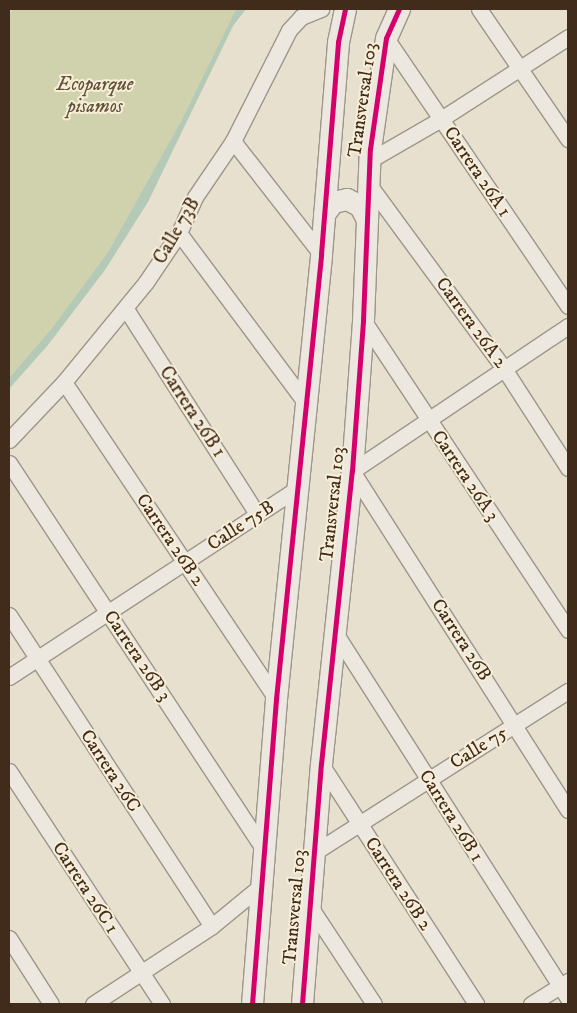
<!DOCTYPE html>
<html>
<head>
<meta charset="utf-8">
<style>
	body { margin:0 }
	#map { position:relative; width:577px; height:1013px; overflow:hidden; background:#e8e0ce; font-family:"IM FELL DW Pica",serif }
	div>[style] { position:absolute }
	[style*='--x'] { left:calc(var(--x)*1px); top:calc(var(--y)*1px); width:calc(var(--w)*1px); rotate:calc(var(--a)*1deg) }
	.green>* { inset:0; background:#d0d1ad }
	.water>* { inset:0; background:#b4cab7 }
	.roads { filter:drop-shadow(1px 0 #9d968a) drop-shadow(-1px 0 #9d968a) drop-shadow(0 1px #9d968a) drop-shadow(0 -1px #9d968a) }
	.street>* { height:15px; margin:-7.5px; padding:0 7.5px; transform-origin:7.5px; border-radius:7.5px; background:#ece8df }
	.secondary>* { height:21px; margin:-10.5px; padding:0 10.5px; transform-origin:10.5px; border-radius:10.5px; background:#ece8df }
	.cycleway>* { height:5px; margin:-2.5px; padding:0 2.5px; transform-origin:2.5px; border-radius:2.5px; background:#d6006c }
	span { translate:-50% -50%; white-space:nowrap; text-align:center; line-height:1.15; -webkit-text-stroke:4px #f7eed8; paint-order:stroke }
	.park-label { font-size:19px; color:#605138; font-style:italic }
	.street-label { font-size:19px; color:#412b1a }
	.frame { position:absolute; inset:0; border:10px solid #412b1a; pointer-events:none }
</style>
</head>
<body>
<div id="map">
	<div class="green">
		<div style="clip-path:polygon(12px 9px,236px 9px,181px 121px,108px 252px,52px 328px,9px 378px,9px 16px)"></div>
	</div>
	<div class="water">
		<div style="clip-path:polygon(236px 9px,246px 9px,233px 26px,148px 202px,105px 270px,48px 345px,9px 389px,9px 378px,52px 328px,108px 252px,181px 121px)"></div>
	</div>
	<div class="roads">
		<div class="street">
			<div style="--x:479;--y:9;--w:158;--a:55.6"></div>
			<div style="--x:386;--y:38;--w:324;--a:55.8"></div>
			<div style="--x:233;--y:141;--w:143;--a:52.1"></div>
			<div style="--x:370;--y:160;--w:82;--a:-30"></div>
			<div style="--x:441;--y:119;--w:151;--a:-32.8"></div>
			<div style="--x:367;--y:182;--w:230;--a:53.7"></div>
			<div style="--x:503;--y:367;--w:120;--a:57.2"></div>
			<div style="--x:179;--y:233;--w:211;--a:53.3"></div>
			<div style="--x:126;--y:309;--w:243;--a:57.4"></div>
			<div style="--x:363;--y:320;--w:372;--a:56.5"></div>
			<div style="--x:568;--y:326;--w:260;--a:146.1"></div>
			<div style="--x:352;--y:471;--w:402;--a:57.5"></div>
			<div style="--x:64;--y:382;--w:381;--a:56.2"></div>
			<div style="--x:9;--y:440;--w:80;--a:-46.5"></div>
			<div style="--x:64;--y:382;--w:129;--a:-50.6"></div>
			<div style="--x:146;--y:282;--w:59;--a:-56"></div>
			<div style="--x:179;--y:233;--w:39;--a:-66"></div>
			<div style="--x:195;--y:197;--w:68;--a:-55.8"></div>
			<div style="--x:233;--y:141;--w:124;--a:-63.2"></div>
			<div style="--x:289;--y:30;--w:18;--a:-47"></div>
			<div style="--x:301;--y:17;--w:22;--a:-22"></div>
			<div style="--x:9;--y:463;--w:463;--a:56.6"></div>
			<div style="--x:9;--y:615;--w:371;--a:56.9"></div>
			<div style="--x:334;--y:631;--w:436;--a:57.5"></div>
			<div style="--x:9;--y:677;--w:343;--a:-33.2"></div>
			<div style="--x:321;--y:764;--w:286;--a:57.1"></div>
			<div style="--x:9;--y:771;--w:279;--a:56.7"></div>
			<div style="--x:315;--y:852;--w:300;--a:-32.5"></div>
			<div style="--x:309;--y:905;--w:118;--a:56.7"></div>
			<div style="--x:9;--y:938;--w:78;--a:57.5"></div>
			<div style="--x:93;--y:1004;--w:142;--a:-33.2"></div>
			<div style="--x:212;--y:926;--w:65;--a:-39.4"></div>
			<div style="--x:531;--y:1004;--w:44;--a:-31.9"></div>
		</div>
		<div class="secondary">
			<div style="--x:324;--y:214;--w:15;--a:-53"></div>
			<div style="--x:333;--y:202;--w:14;--a:-12"></div>
			<div style="--x:347;--y:199;--w:15;--a:28"></div>
			<div style="--x:360;--y:206;--w:13;--a:63"></div>
			<div style="--x:252;--y:1004;--w:306;--a:-85.5"></div>
			<div style="--x:276;--y:699;--w:447;--a:-84.2"></div>
			<div style="--x:321;--y:254;--w:213;--a:-85.4"></div>
			<div style="--x:338;--y:42;--w:34;--a:-78"></div>
			<div style="--x:302;--y:1004;--w:241;--a:-85.5"></div>
			<div style="--x:321;--y:764;--w:295;--a:-84"></div>
			<div style="--x:352;--y:471;--w:151;--a:-85.8"></div>
			<div style="--x:363;--y:320;--w:171;--a:-87.7"></div>
			<div style="--x:370;--y:149;--w:112;--a:-81.8"></div>
			<div style="--x:386;--y:38;--w:32;--a:-66"></div>
		</div>
	</div>
	<div class="cycleway">
		<div style="--x:252;--y:1004;--w:306;--a:-85.5"></div>
		<div style="--x:276;--y:699;--w:447;--a:-84.2"></div>
		<div style="--x:321;--y:254;--w:213;--a:-85.4"></div>
		<div style="--x:338;--y:42;--w:34;--a:-78"></div>
		<div style="--x:302;--y:1004;--w:241;--a:-85.5"></div>
		<div style="--x:321;--y:764;--w:295;--a:-84"></div>
		<div style="--x:352;--y:471;--w:151;--a:-85.8"></div>
		<div style="--x:363;--y:320;--w:171;--a:-87.7"></div>
		<div style="--x:370;--y:149;--w:112;--a:-81.8"></div>
		<div style="--x:386;--y:38;--w:32;--a:-66"></div>
	</div>
	<div class="park-label">
		<span style="left:95px;top:96px">Ecoparque<br>pisamos</span>
	</div>
	<div class="street-label">
		<span style="left:363px;top:100px;rotate:-82deg">Transversal 103</span>
		<span style="left:477px;top:172px;rotate:56deg">Carrera 26A 1</span>
		<span style="left:177px;top:231px;rotate:-60deg">Calle 73B</span>
		<span style="left:471px;top:323px;rotate:54deg">Carrera 26A 2</span>
		<span style="left:192px;top:412px;rotate:57deg">Carrera 26B 1</span>
		<span style="left:465px;top:476px;rotate:56deg">Carrera 26A 3</span>
		<span style="left:333px;top:504px;rotate:-84deg">Transversal 103</span>
		<span style="left:241px;top:526px;rotate:-33deg">Calle 75B</span>
		<span style="left:170px;top:540px;rotate:56deg">Carrera 26B 2</span>
		<span style="left:461px;top:640px;rotate:57deg">Carrera 26B</span>
		<span style="left:137px;top:656px;rotate:56deg">Carrera 26B 3</span>
		<span style="left:479px;top:748px;rotate:-32deg">Calle 75</span>
		<span style="left:110px;top:771px;rotate:57deg">Carrera 26C</span>
		<span style="left:451px;top:816px;rotate:58deg">Carrera 26B 1</span>
		<span style="left:398px;top:884px;rotate:57deg">Carrera 26B 2</span>
		<span style="left:85px;top:888px;rotate:57deg">Carrera 26C 1</span>
		<span style="left:295px;top:907px;rotate:-85deg">Transversal 103</span>
	</div>
	<div class="frame"></div>
</div>
</body>
</html>
